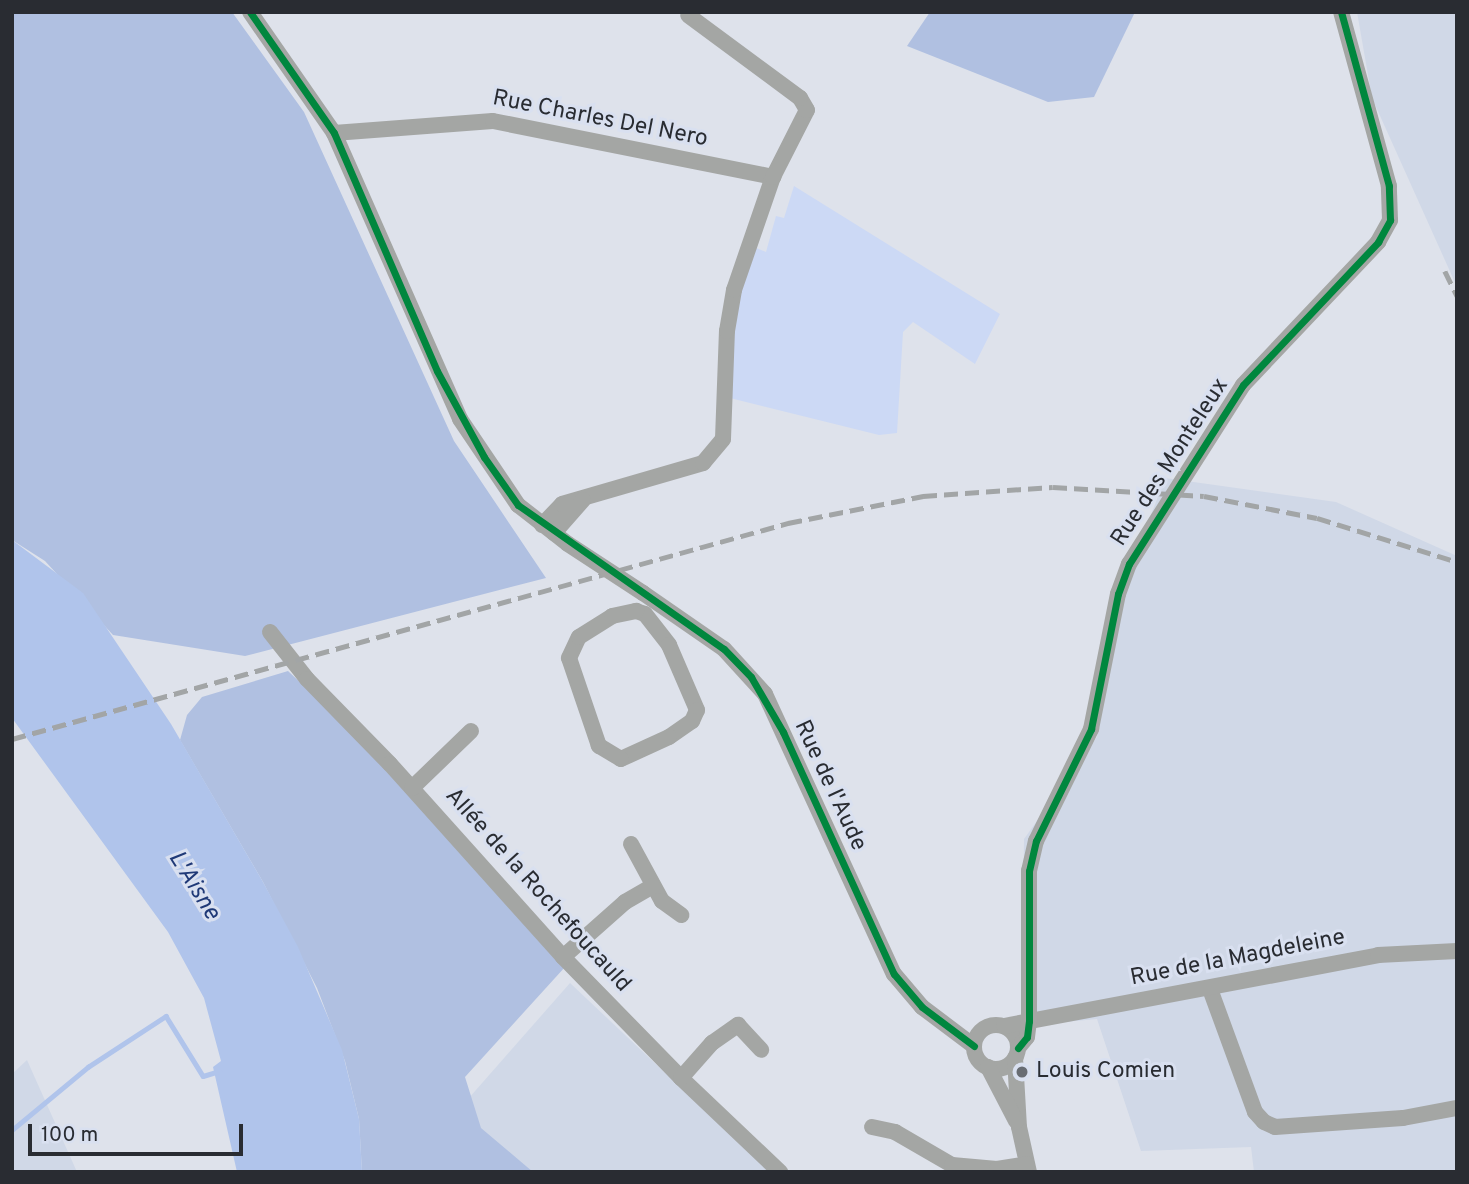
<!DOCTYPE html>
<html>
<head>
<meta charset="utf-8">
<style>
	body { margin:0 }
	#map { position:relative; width:1469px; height:1184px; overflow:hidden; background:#dee2eb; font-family:Overpass,sans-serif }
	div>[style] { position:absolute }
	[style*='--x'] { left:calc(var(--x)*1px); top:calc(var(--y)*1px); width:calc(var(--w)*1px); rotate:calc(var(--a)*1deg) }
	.built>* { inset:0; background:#d0d8e7 }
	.green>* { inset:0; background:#ccd9f5 }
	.forest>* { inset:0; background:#b0c0e1 }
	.water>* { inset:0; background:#b0c4eb }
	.stream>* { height:4.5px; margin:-2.25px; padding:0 2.25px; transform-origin:2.25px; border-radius:2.25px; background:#b0c4eb }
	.minor>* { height:16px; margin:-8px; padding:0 8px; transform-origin:8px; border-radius:8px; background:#a4a6a4 }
	.minor>.ring { margin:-8px; padding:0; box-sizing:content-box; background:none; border:16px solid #a4a6a4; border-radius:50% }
	.rail>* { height:4.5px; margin-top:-2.25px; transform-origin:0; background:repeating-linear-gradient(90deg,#a2a5a6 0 14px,transparent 0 21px) }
	.minor-bridge>* { height:16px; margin:-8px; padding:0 8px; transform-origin:8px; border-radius:8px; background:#a4a6a4 }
	.cycleway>* { height:7px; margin:-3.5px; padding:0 3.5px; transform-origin:3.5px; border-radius:3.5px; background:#00873e }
	.dots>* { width:19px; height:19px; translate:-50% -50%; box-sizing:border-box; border:4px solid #d9e0f0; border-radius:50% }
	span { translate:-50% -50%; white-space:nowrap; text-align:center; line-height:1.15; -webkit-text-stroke:6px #d9e0f0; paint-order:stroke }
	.street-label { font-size:23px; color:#292c32 }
	.poi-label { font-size:23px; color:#292c32 }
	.left { translate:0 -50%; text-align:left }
	.water-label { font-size:24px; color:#1f3977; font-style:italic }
	.frame { position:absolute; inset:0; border:14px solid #292c32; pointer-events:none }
	.scale { position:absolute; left:28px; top:1124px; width:215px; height:32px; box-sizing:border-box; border:4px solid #292c32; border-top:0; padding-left:9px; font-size:21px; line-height:24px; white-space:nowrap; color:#292c32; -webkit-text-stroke:5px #d9e0f0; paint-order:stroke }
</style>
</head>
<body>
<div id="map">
	<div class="built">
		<div style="clip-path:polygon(1357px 12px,1457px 12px,1457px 287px,1372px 98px)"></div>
		<div style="clip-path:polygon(1165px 478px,1336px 502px,1457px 556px,1457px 1172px,1254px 1172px,1251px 1147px,1141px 1151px,1097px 1019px,1022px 1026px,1024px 839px,1097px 737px,1117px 604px)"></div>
		<div style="clip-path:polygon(570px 983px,770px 1172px,509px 1172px,454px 1115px)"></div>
		<div style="clip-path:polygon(27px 1060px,77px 1172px,12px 1172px,12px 1074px)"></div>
	</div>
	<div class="green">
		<div style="clip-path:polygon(794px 186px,1000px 314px,975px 364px,913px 322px,903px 332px,897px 433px,879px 435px,730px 398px,729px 331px,754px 247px,766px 252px,776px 216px,784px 218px)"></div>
	</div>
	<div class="forest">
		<div style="clip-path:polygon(12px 12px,232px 12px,304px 112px,454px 441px,546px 578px,245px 656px,113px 635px,45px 561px,12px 540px)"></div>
		<div style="clip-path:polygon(930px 12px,1135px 12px,1094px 97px,1048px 102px,907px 46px)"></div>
		<div style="clip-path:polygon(288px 671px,339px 719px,565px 967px,465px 1077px,481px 1128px,533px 1172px,362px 1172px,359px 1119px,345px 1061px,317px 988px,263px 882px,180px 740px,187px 715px,202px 697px)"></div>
	</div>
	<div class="water">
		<div style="clip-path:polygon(12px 540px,83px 593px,171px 724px,263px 882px,298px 947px,342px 1050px,359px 1119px,362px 1172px,237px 1172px,213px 1067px,221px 1061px,204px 998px,168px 932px,12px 718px)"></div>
	</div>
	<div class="stream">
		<div style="--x:12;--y:1130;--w:99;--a:-39.7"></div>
		<div style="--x:88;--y:1067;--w:93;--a:-33.2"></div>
		<div style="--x:166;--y:1016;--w:70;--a:58.3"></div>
		<div style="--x:203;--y:1076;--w:17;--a:-17"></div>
	</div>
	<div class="minor">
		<div style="--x:250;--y:12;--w:147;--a:55.2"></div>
		<div style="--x:334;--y:133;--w:313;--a:66.2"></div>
		<div style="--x:460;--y:419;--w:104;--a:56"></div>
		<div style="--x:518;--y:505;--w:63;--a:38"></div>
		<div style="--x:334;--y:133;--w:159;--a:-4.3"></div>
		<div style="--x:493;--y:121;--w:286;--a:11.3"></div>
		<div style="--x:542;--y:525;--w:29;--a:-46"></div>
		<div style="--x:562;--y:504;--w:147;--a:-16.2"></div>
		<div style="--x:703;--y:463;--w:31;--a:-50"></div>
		<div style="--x:723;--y:439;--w:108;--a:-87.9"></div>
		<div style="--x:727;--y:331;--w:42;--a:-80.3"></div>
		<div style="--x:734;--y:290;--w:120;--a:-71"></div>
		<div style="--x:773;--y:177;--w:75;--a:-63.1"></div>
		<div style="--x:807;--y:110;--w:14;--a:-120"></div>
		<div style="--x:800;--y:98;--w:139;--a:-143.5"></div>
		<div style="--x:554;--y:533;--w:44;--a:-48.7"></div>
		<div style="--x:643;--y:593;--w:98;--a:34.7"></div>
		<div style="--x:724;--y:649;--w:61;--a:47.7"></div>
		<div style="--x:765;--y:694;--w:308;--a:65.3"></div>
		<div style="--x:894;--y:974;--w:43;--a:49.7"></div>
		<div style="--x:922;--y:1007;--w:65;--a:36.9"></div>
		<div style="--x:636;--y:611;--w:9;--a:18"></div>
		<div style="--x:645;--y:614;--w:39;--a:52"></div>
		<div style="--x:669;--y:645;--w:71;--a:66.7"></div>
		<div style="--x:697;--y:710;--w:12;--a:114"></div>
		<div style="--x:692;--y:721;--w:28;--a:145"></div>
		<div style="--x:669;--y:737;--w:53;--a:155.4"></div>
		<div style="--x:621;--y:759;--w:26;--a:-149"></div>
		<div style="--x:599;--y:746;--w:93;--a:-108.8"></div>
		<div style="--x:569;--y:658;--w:23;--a:-65"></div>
		<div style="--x:579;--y:637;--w:39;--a:-32"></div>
		<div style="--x:612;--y:616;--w:25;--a:-12"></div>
		<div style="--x:270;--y:632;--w:60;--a:51.8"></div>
		<div style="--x:307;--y:679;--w:119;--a:45.7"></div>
		<div style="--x:390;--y:764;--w:259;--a:48.1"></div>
		<div style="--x:563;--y:957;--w:169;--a:45.7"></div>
		<div style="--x:681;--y:1078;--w:137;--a:43.5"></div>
		<div style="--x:412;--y:788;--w:82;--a:-44"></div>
		<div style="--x:631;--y:844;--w:65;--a:61.5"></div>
		<div style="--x:662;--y:901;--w:24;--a:36"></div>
		<div style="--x:563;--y:957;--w:83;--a:-41.6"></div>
		<div style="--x:625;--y:902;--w:32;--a:-30"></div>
		<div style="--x:1210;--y:989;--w:131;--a:69.9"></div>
		<div style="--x:1255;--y:1112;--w:13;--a:48"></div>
		<div style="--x:1264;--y:1122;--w:12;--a:24"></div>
		<div style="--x:1275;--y:1127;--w:128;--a:-4"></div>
		<div style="--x:1403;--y:1118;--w:55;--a:-10.5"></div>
		<div class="ring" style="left:974px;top:1025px;width:28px;height:28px"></div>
		<div style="--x:1004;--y:1026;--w:381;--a:-10.7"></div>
		<div style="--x:1378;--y:955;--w:79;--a:-2.9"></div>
		<div style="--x:1018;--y:1048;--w:14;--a:-51"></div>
		<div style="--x:1027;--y:1037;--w:16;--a:-83"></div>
		<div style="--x:1029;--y:1021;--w:150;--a:-90"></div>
		<div style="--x:1029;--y:871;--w:31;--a:-77"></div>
		<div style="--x:1036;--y:841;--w:125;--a:-63.8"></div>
		<div style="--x:1091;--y:729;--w:138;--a:-78.7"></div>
		<div style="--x:1118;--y:594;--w:32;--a:-70"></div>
		<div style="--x:1129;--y:564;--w:212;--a:-57.5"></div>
		<div style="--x:1243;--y:385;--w:197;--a:-46.6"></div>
		<div style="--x:1378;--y:242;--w:25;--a:-61"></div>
		<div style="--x:1390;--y:220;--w:34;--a:-92"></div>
		<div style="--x:1389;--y:186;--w:180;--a:-105.4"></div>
		<div style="--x:1015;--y:1058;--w:69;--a:86.7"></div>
		<div style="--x:1019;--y:1127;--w:46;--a:77.5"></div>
		<div style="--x:988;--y:1067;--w:61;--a:62.6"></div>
		<div style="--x:681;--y:1078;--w:47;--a:-48.5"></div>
		<div style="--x:712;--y:1043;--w:32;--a:-35"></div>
		<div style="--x:738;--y:1025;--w:34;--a:47"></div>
		<div style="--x:872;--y:1127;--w:24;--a:12"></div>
		<div style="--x:895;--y:1132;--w:66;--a:30.1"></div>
		<div style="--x:952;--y:1165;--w:45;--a:5.1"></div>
		<div style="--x:997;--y:1169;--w:30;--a:-9"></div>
	</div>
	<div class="rail">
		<div style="--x:1445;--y:271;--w:28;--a:64"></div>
		<div style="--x:12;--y:739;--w:806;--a:-15.55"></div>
		<div style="--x:788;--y:523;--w:138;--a:-11.3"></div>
		<div style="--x:923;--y:496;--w:130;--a:-4"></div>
		<div style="--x:1053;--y:487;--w:151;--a:3.4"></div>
		<div style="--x:1204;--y:496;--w:115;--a:11"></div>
		<div style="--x:1317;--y:518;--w:147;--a:17.4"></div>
	</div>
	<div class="minor-bridge">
		<div style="--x:568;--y:544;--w:90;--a:33.2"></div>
	</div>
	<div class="cycleway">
		<div style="--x:250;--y:12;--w:147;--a:55.2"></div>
		<div style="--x:334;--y:133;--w:259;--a:66.6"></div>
		<div style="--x:437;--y:371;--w:98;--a:61.3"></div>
		<div style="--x:484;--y:457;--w:59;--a:54.7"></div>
		<div style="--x:518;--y:505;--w:251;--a:35"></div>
		<div style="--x:724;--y:649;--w:39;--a:46"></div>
		<div style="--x:751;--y:677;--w:64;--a:59.8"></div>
		<div style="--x:783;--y:732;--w:266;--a:65.4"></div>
		<div style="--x:894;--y:974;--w:43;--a:49.7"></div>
		<div style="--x:922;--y:1007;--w:65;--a:36.9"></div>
		<div style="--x:1018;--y:1048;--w:14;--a:-51"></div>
		<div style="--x:1027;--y:1037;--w:16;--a:-83"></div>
		<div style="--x:1029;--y:1021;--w:150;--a:-90"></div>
		<div style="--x:1029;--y:871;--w:31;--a:-77"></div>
		<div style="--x:1036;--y:841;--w:125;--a:-63.8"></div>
		<div style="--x:1091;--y:729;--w:138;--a:-78.7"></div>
		<div style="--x:1118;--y:594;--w:32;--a:-70"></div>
		<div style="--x:1129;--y:564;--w:212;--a:-57.5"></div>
		<div style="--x:1243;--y:385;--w:197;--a:-46.6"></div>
		<div style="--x:1378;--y:242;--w:25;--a:-61"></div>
		<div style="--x:1390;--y:220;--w:34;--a:-92"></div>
		<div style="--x:1389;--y:186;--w:180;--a:-105.4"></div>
	</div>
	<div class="dots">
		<div style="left:1022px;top:1072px;background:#686c73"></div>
	</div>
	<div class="street-label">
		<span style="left:600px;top:120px;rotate:11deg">Rue Charles Del Nero</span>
		<span style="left:1171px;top:463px;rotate:-57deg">Rue des Monteleux</span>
		<span style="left:829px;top:786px;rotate:65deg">Rue de l'Aude</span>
		<span style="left:537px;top:891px;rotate:48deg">Allée de la Rochefoucauld</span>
		<span style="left:1238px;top:959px;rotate:-11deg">Rue de la Magdeleine</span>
	</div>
	<div class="poi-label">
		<span class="left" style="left:1036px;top:1072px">Louis Comien</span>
	</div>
	<div class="water-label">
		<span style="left:193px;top:886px;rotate:58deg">L'Aisne</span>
	</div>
	<div class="frame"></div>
	<div class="scale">100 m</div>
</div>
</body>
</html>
